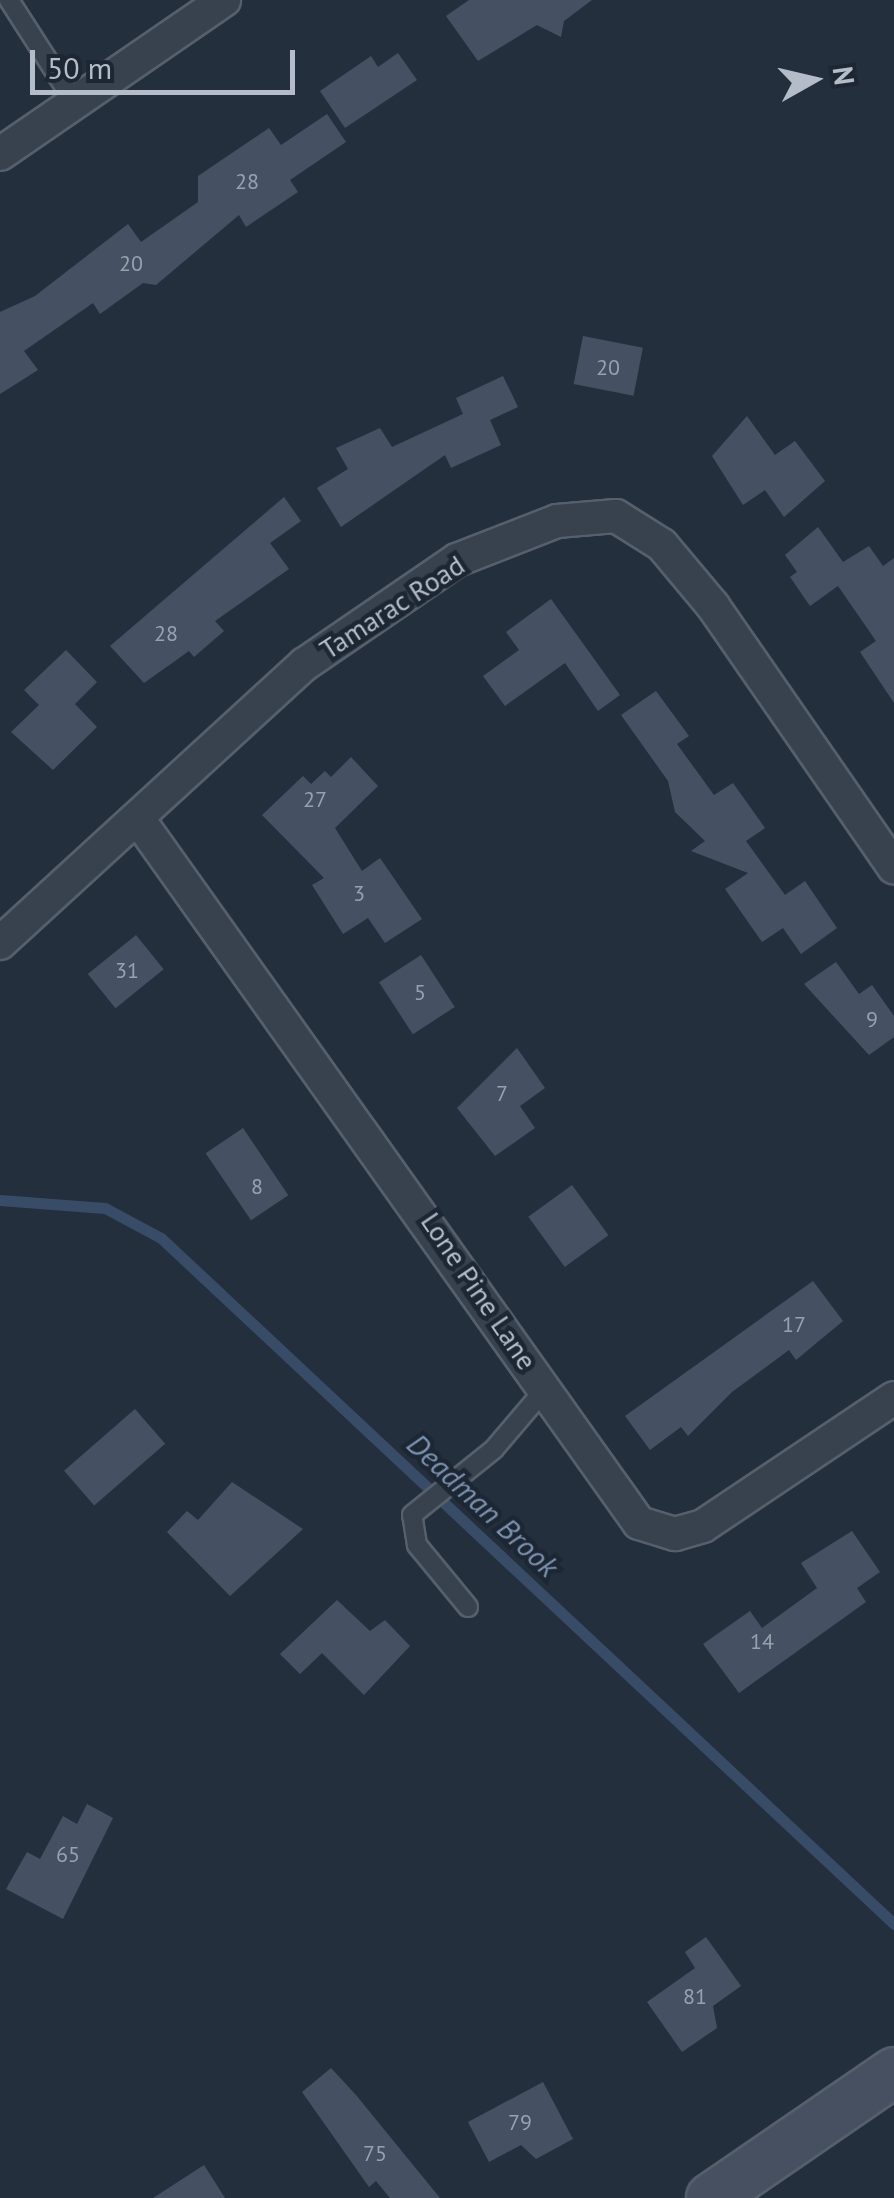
<!DOCTYPE html>
<html>
<head>
<meta charset="utf-8">
<style>
	body { margin:0 }
	#map { position:relative; width:894px; height:2198px; overflow:hidden; background:#242f3e; font-family:"PT Sans",sans-serif }
	div>[style] { position:absolute }
	[style*='--x'] { left:calc(var(--x)*1px); top:calc(var(--y)*1px); width:calc(var(--w)*1px); rotate:calc(var(--a)*1deg) }
	.stream>* { height:11px; margin:-5.5px; padding:0 5.5px; transform-origin:5.5px; border-radius:5.5px; background:#394c67 }
	.building>* { inset:0; background:#455162; transform-origin:0 0 }
	.roads { filter:drop-shadow(2px 0 #565f6c) drop-shadow(-2px 0 #565f6c) drop-shadow(0 2px #565f6c) drop-shadow(0 -2px #565f6c) }
	.service>* { height:18px; margin:-9px; padding:0 9px; transform-origin:9px; border-radius:9px; background:#38414e }
	.minor>* { height:32px; margin:-16px; padding:0 16px; transform-origin:16px; border-radius:16px; background:#38414e }
	.secondary>* { height:48px; margin:-24px; padding:0 24px; transform-origin:24px; border-radius:24px; background:#465061 }
	span { translate:-50% -50%; white-space:nowrap; text-align:center; line-height:1.15; -webkit-text-stroke:9px #1d2633; paint-order:stroke }
	.number-label { font-size:22px; color:#98a1af }
	.number-label span { -webkit-text-stroke-width:0 }
	.street-label { font-size:28px; color:#b4bcc9 }
	.water-label { font-size:30px; color:#7c92b1; font-style:italic }
	.north { position:absolute; left:764px; top:30px; width:100px; height:100px; -webkit-text-stroke:8px #1d2633; paint-order:stroke; rotate:82deg; font-size:28px; font-weight:700; line-height:40px; text-align:center; color:#b4bcc9 }
	.north::after { content:''; display:block; margin:auto; width:35px; height:45px; background:#b4bcc9; clip-path:polygon(50% 0,100% 100%,50% 72%,0 100%) }
	.scale { position:absolute; left:30px; top:50px; width:265px; height:45px; box-sizing:border-box; border:5px solid #b4bcc9; border-top:0; padding-left:12px; font-size:30px; line-height:35px; white-space:nowrap; color:#b4bcc9; -webkit-text-stroke:8px #1d2633; paint-order:stroke }
</style>
</head>
<body>
<div id="map">
	<div class="stream">
		<div style="--x:0;--y:1200;--w:105;--a:4.4"></div>
		<div style="--x:105;--y:1208;--w:64;--a:28.2"></div>
		<div style="--x:161;--y:1238;--w:1004;--a:43.1"></div>
	</div>
	<div class="building">
		<div style="clip-path:polygon(469px 0,592px 0,564px 21px,561px 37px,537px 25px,478px 61px,446px 16px)"></div>
		<div style="clip-path:polygon(398px 53px,417px 80px,345px 128px,320px 91px,371px 56px,378px 67px)"></div>
		<div style="clip-path:polygon(327px 114px,346px 142px,290px 180px,298px 192px,246px 227px,239px 215px,156px 285px,143px 283px,100px 314px,93px 303px,24px 351px,38px 370px,0 394px,0 312px,35px 296px,128px 224px,141px 242px,198px 202px,198px 176px,269px 128px,281px 145px)"></div>
		<div style="left:583px;top:336px;width:61px;height:49px;rotate:11deg"></div>
		<div style="clip-path:polygon(503px 376px,518px 407px,490px 420px,501px 445px,451px 468px,445px 455px,341px 527px,317px 488px,348px 469px,336px 448px,380px 428px,392px 447px,463px 414px,456px 398px)"></div>
		<div style="clip-path:polygon(747px 416px,775px 455px,795px 441px,825px 481px,784px 517px,765px 490px,743px 505px,712px 456px)"></div>
		<div style="clip-path:polygon(284px 497px,301px 521px,270px 543px,289px 569px,215px 621px,224px 631px,194px 657px,189px 651px,144px 683px,110px 646px)"></div>
		<div style="clip-path:polygon(818px 527px,843px 562px,869px 546px,883px 566px,894px 558px,894px 703px,860px 652px,876px 641px,838px 586px,810px 606px,790px 577px,797px 572px,785px 555px)"></div>
		<div style="clip-path:polygon(551px 599px,620px 695px,598px 711px,565px 663px,505px 706px,483px 676px,519px 650px,506px 632px)"></div>
		<div style="clip-path:polygon(66px 650px,97px 682px,75px 704px,97px 727px,53px 770px,11px 732px,39px 705px,24px 690px)"></div>
		<div style="clip-path:polygon(656px 691px,689px 736px,677px 744px,714px 795px,733px 783px,765px 828px,746px 841px,785px 895px,805px 881px,837px 928px,801px 954px,783px 928px,762px 942px,725px 889px,748px 873px,691px 851px,705px 841px,675px 812px,668px 781px,621px 715px)"></div>
		<div style="clip-path:polygon(351px 757px,378px 786px,335px 828px,362px 871px,380px 858px,422px 919px,385px 943px,368px 918px,343px 934px,312px 885px,324px 878px,262px 815px,303px 776px,311px 784px,325px 771px,331px 777px)"></div>
		<div style="left:136px;top:935px;width:44px;height:62px;rotate:51deg"></div>
		<div style="left:421px;top:955px;width:62px;height:50px;rotate:57deg"></div>
		<div style="clip-path:polygon(836px 962px,859px 994px,872px 985px,894px 1016px,894px 1037px,869px 1055px,804px 984px)"></div>
		<div style="clip-path:polygon(517px 1048px,545px 1088px,520px 1106px,535px 1128px,495px 1156px,457px 1108px)"></div>
		<div style="left:243px;top:1128px;width:81px;height:45px;rotate:56deg"></div>
		<div style="left:572px;top:1185px;width:62px;height:54px;rotate:54deg"></div>
		<div style="clip-path:polygon(813px 1281px,843px 1321px,796px 1360px,789px 1350px,732px 1392px,688px 1436px,681px 1427px,650px 1450px,625px 1416px)"></div>
		<div style="left:135px;top:1409px;width:46px;height:94px;rotate:49deg"></div>
		<div style="clip-path:polygon(232px 1482px,303px 1529px,230px 1596px,167px 1532px,187px 1511px,198px 1520px)"></div>
		<div style="clip-path:polygon(852px 1531px,880px 1572px,857px 1588px,866px 1602px,739px 1693px,703px 1644px,750px 1611px,762px 1628px,817px 1588px,801px 1563px)"></div>
		<div style="clip-path:polygon(337px 1600px,370px 1631px,385px 1620px,410px 1646px,364px 1695px,322px 1653px,300px 1674px,280px 1654px)"></div>
		<div style="clip-path:polygon(87px 1804px,113px 1818px,63px 1919px,6px 1889px,27px 1852px,40px 1859px,63px 1816px,77px 1824px)"></div>
		<div style="clip-path:polygon(706px 1937px,741px 1986px,713px 2006px,717px 2028px,682px 2052px,647px 2002px,695px 1968px,685px 1952px)"></div>
		<div style="clip-path:polygon(331px 2068px,356px 2095px,440px 2198px,390px 2198px,376px 2181px,369px 2187px,302px 2092px)"></div>
		<div style="clip-path:polygon(543px 2082px,573px 2139px,536px 2159px,521px 2145px,489px 2162px,468px 2122px)"></div>
		<div style="clip-path:polygon(204px 2165px,225px 2198px,153px 2198px)"></div>
	</div>
	<div class="roads">
		<div class="service">
			<div style="--x:9;--y:0;--w:122;--a:57.3"></div>
			<div style="--x:468;--y:1607;--w:80;--a:-129.4"></div>
			<div style="--x:417;--y:1545;--w:30;--a:-99"></div>
			<div style="--x:412;--y:1515;--w:105;--a:-38.8"></div>
			<div style="--x:494;--y:1449;--w:80;--a:-49.6"></div>
		</div>
		<div class="minor">
			<div style="--x:0;--y:154;--w:272;--a:-34.5"></div>
			<div style="--x:141;--y:823;--w:859;--a:54.57"></div>
			<div style="--x:639;--y:1523;--w:38;--a:17"></div>
			<div style="--x:675;--y:1534;--w:29;--a:-16"></div>
			<div style="--x:703;--y:1526;--w:230;--a:-33.8"></div>
			<div style="--x:0;--y:943;--w:413;--a:-42.5"></div>
			<div style="--x:305;--y:664;--w:184;--a:-34.4"></div>
			<div style="--x:457;--y:560;--w:107;--a:-21.3"></div>
			<div style="--x:557;--y:521;--w:59;--a:-4.8"></div>
			<div style="--x:616;--y:516;--w:54;--a:32.2"></div>
			<div style="--x:662;--y:545;--w:80;--a:50.1"></div>
			<div style="--x:713;--y:606;--w:318;--a:55.3"></div>
		</div>
		<div class="secondary">
			<div style="--x:711;--y:2198;--w:222;--a:-34.5"></div>
		</div>
	</div>
	<div class="number-label">
		<span style="left:247px;top:182px">28</span>
		<span style="left:131px;top:264px">20</span>
		<span style="left:608px;top:368px">20</span>
		<span style="left:166px;top:634px">28</span>
		<span style="left:315px;top:800px">27</span>
		<span style="left:359px;top:894px">3</span>
		<span style="left:127px;top:971px">31</span>
		<span style="left:420px;top:993px">5</span>
		<span style="left:872px;top:1020px">9</span>
		<span style="left:502px;top:1094px">7</span>
		<span style="left:257px;top:1187px">8</span>
		<span style="left:794px;top:1325px">17</span>
		<span style="left:762px;top:1642px">14</span>
		<span style="left:68px;top:1855px">65</span>
		<span style="left:695px;top:1997px">81</span>
		<span style="left:520px;top:2123px">79</span>
		<span style="left:375px;top:2154px">75</span>
	</div>
	<div class="street-label">
		<span style="left:392px;top:607px;rotate:-33deg">Tamarac Road</span>
		<span style="left:479px;top:1291px;rotate:56deg">Lone Pine Lane</span>
	</div>
	<div class="water-label">
		<span style="left:483px;top:1505px;rotate:43deg">Deadman Brook</span>
	</div>
	<div class="north">N</div>
	<div class="scale">50 m</div>
</div>
</body>
</html>
